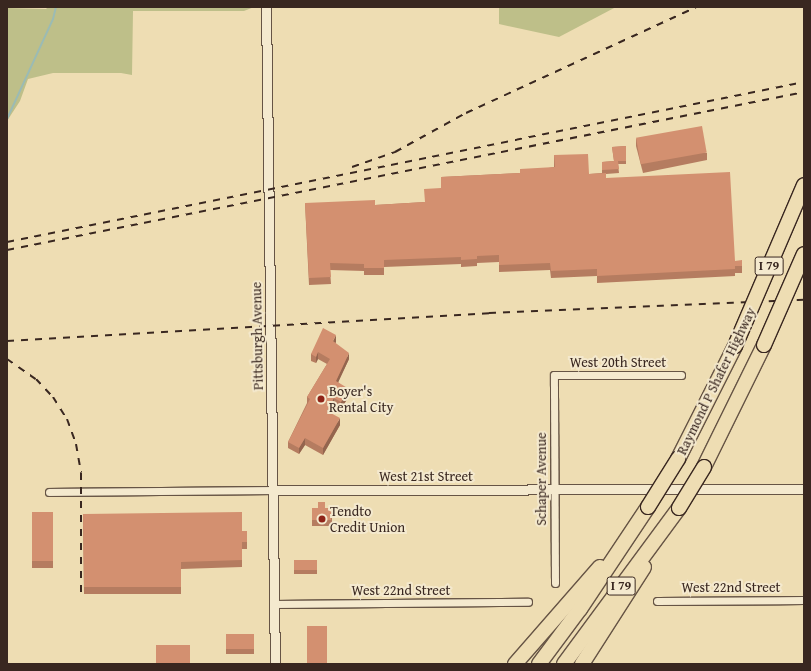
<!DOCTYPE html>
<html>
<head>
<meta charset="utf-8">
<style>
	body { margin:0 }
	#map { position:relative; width:811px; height:671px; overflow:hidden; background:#eeddb3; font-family:"Gentium Book Plus",serif }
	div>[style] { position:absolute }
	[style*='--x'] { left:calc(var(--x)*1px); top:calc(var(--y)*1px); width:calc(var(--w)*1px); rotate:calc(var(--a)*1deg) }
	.green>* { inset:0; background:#bebf89 }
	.stream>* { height:2px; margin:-1px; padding:0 1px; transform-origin:1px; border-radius:1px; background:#9bbbb4 }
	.roads { filter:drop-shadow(1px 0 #665445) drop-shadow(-1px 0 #665445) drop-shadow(0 1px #665445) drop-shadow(0 -1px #665445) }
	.minor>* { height:7px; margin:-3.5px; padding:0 3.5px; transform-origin:3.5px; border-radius:3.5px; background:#f4e9ce }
	.tertiary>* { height:9px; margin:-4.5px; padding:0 4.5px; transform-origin:4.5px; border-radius:4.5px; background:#f4e9ce }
	.motorway>* { height:14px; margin:-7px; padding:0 7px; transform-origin:7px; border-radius:7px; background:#eeddb3 }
	.rail>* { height:2px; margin-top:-1px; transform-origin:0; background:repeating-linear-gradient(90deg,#392720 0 7px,transparent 0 14px) }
	.bridges { filter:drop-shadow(1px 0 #392720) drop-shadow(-1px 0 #392720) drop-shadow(0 1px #392720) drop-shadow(0 -1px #392720) }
	.motorway-bridge>* { height:14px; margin:-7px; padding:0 7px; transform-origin:7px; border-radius:7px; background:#eeddb3 }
	.wall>* { inset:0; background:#b57c60; transform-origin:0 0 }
	.shaded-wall>* { inset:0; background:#94654e }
	.building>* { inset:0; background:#d39070; transform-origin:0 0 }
	.dots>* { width:11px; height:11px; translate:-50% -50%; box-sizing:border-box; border:2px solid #f4e9ce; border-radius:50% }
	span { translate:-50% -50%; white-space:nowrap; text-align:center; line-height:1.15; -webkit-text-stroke:4px #f4e9ce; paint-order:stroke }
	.shield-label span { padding:1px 3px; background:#f4e9ce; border:1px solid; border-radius:3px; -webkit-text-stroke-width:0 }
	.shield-label { font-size:13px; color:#392720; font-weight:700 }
	.street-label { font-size:14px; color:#392720 }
	.poi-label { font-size:14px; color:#392720 }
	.left { translate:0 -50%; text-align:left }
	.frame { position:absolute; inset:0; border:8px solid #392720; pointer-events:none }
</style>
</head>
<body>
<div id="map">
	<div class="green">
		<div style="clip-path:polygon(48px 7px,254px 7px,244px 11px,133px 11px,132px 75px,121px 73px,53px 73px,28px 79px,20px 101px,7px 121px,7px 8px,46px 9px)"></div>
		<div style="clip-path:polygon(499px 7px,616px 7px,559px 37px,499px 24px)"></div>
	</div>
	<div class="stream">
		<div style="--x:7;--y:119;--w:110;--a:-65.3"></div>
		<div style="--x:53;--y:19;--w:12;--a:-76"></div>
	</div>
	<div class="roads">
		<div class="minor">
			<div style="--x:49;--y:492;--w:223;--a:-0.5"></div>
			<div style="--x:555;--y:583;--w:208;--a:-90.3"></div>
			<div style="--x:554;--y:375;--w:127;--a:0"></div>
			<div style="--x:657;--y:601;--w:147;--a:-0.4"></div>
			<div style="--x:274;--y:604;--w:254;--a:-0.5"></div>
		</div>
		<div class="tertiary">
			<div style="--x:266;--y:7;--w:657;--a:89.22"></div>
			<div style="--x:272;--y:490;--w:532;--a:-0.11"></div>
		</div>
		<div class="motorway">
			<div style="--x:678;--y:459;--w:127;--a:-63.2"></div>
			<div style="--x:704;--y:467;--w:136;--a:-63.8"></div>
			<div style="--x:515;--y:664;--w:129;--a:-48.8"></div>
			<div style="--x:539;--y:664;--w:69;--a:-53.3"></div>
			<div style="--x:580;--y:609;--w:123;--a:-56.3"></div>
			<div style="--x:564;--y:664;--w:194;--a:-53.6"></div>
			<div style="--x:582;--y:664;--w:115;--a:-57.4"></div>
		</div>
	</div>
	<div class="rail">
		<div style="--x:352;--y:167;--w:46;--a:-19.2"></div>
		<div style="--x:395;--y:152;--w:81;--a:-28.8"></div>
		<div style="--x:466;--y:113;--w:253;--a:-24.7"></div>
		<div style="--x:7;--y:242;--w:813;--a:-11.35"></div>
		<div style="--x:7;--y:250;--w:813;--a:-11.21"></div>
		<div style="--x:7;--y:341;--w:483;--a:-3.3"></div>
		<div style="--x:489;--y:313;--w:315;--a:-2.4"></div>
		<div style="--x:7;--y:359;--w:35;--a:35"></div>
		<div style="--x:36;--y:379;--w:25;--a:47"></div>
		<div style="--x:53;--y:397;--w:26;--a:58"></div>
		<div style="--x:67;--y:419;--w:27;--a:70"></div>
		<div style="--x:76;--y:444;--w:29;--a:80"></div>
		<div style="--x:81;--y:473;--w:124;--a:90"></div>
	</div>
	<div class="bridges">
		<div class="motorway-bridge">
			<div style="--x:764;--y:345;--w:99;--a:-66.3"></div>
			<div style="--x:735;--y:346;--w:175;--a:-66.8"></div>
			<div style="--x:648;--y:507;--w:57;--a:-58"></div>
			<div style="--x:679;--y:508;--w:48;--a:-58.6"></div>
		</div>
	</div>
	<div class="wall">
		<div style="clip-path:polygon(636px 139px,707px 153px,707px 160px,643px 173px,636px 146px)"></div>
		<div style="clip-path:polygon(626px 146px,626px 164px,618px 164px,619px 173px,606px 174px,606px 178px,735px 261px,742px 266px,742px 273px,735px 273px,735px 276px,597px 283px,597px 276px,551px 278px,550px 270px,499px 272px,499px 262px,477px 263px,477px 266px,461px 267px,461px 264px,384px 267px,384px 275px,364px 275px,364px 271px,330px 270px,331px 284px,309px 285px,305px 203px,375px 205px,425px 202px,441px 188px,441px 177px,520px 173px,554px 167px,554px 155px,589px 174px,602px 173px,602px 162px,614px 161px,612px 147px)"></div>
		<div style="clip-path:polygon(336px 342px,335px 343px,349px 359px,338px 382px,349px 396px,341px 409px,334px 404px,329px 413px,340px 425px,323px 455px,305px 445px,299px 454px,288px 448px,288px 442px,307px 403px,307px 397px,327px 364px,318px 359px,316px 363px,311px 361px,311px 354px)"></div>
		<div style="left:312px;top:508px;width:20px;height:18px"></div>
		<div style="left:32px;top:512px;width:21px;height:56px"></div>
		<div style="clip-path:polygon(83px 514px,242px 531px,247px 542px,247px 549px,242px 549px,242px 567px,181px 569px,181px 594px,84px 594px)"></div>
		<div style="left:317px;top:560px;width:14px;height:23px;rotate:90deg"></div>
		<div style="left:226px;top:634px;width:28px;height:20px"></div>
	</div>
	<div class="shaded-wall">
		<div style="clip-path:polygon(336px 335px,336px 342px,333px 348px,333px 341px)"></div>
		<div style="clip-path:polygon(318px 352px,318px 359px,316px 363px,316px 357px)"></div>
		<div style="clip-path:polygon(349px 353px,349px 359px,336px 387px,336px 381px)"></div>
		<div style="clip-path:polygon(349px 389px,349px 396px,341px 409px,341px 402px)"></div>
		<div style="clip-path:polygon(334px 398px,334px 404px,327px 418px,327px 411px)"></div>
		<div style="clip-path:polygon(340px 418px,340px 425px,323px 455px,323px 448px)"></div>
		<div style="clip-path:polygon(305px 438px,305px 445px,299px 454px,299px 448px)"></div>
	</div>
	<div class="building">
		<div style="left:702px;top:126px;width:27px;height:67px;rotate:80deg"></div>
		<div style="clip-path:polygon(626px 146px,626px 161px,618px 161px,619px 169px,602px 170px,602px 162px,614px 161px,612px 147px)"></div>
		<div style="clip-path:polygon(588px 154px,589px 174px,606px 173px,606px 178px,730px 172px,735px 261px,742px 260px,742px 266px,735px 266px,735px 269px,597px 276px,597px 269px,551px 271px,550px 263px,499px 265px,499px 255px,477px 256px,477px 259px,461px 260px,461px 257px,384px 260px,384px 268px,364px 268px,364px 264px,330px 263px,331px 277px,309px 278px,305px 203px,375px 200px,375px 205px,425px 202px,424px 189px,441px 188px,441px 177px,520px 173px,520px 169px,555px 167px,554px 155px)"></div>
		<div style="clip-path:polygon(323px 328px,336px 335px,333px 341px,349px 353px,336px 381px,349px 389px,341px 402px,334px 398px,327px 411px,340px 418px,323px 448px,305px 438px,299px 448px,288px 442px,310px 399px,307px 397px,330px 359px,318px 352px,316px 357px,311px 354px)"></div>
		<div style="clip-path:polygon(318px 502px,325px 502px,325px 508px,332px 508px,331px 520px,312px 520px,312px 508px,318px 508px)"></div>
		<div style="left:32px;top:512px;width:21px;height:49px"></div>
		<div style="clip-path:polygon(242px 512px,242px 531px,247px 531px,247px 542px,242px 542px,242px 560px,181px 562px,181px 587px,84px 587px,83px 514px)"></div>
		<div style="left:317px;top:560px;width:10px;height:23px;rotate:90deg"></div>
		<div style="left:307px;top:626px;width:20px;height:38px"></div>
		<div style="left:226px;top:634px;width:28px;height:15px"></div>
		<div style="left:156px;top:645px;width:34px;height:19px"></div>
	</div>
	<div class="dots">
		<div style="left:321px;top:399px;background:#8f2418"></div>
		<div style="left:322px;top:519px;background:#8f2418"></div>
	</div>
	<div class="shield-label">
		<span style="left:769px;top:266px">I 79</span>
		<span style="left:621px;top:586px">I 79</span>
	</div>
	<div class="street-label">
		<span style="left:257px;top:336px;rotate:-91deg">Pittsburgh Avenue</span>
		<span style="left:618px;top:362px">West 20th Street</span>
		<span style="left:716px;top:381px;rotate:-64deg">Raymond P Shafer Highway</span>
		<span style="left:426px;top:476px">West 21st Street</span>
		<span style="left:541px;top:479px;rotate:-90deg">Schaper Avenue</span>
		<span style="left:731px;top:587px">West 22nd Street</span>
		<span style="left:401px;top:590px">West 22nd Street</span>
	</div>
	<div class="poi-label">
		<span class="left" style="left:329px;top:399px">Boyer's<br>Rental City</span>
		<span class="left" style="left:330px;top:519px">Tendto<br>Credit Union</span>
	</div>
	<div class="frame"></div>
</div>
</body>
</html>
